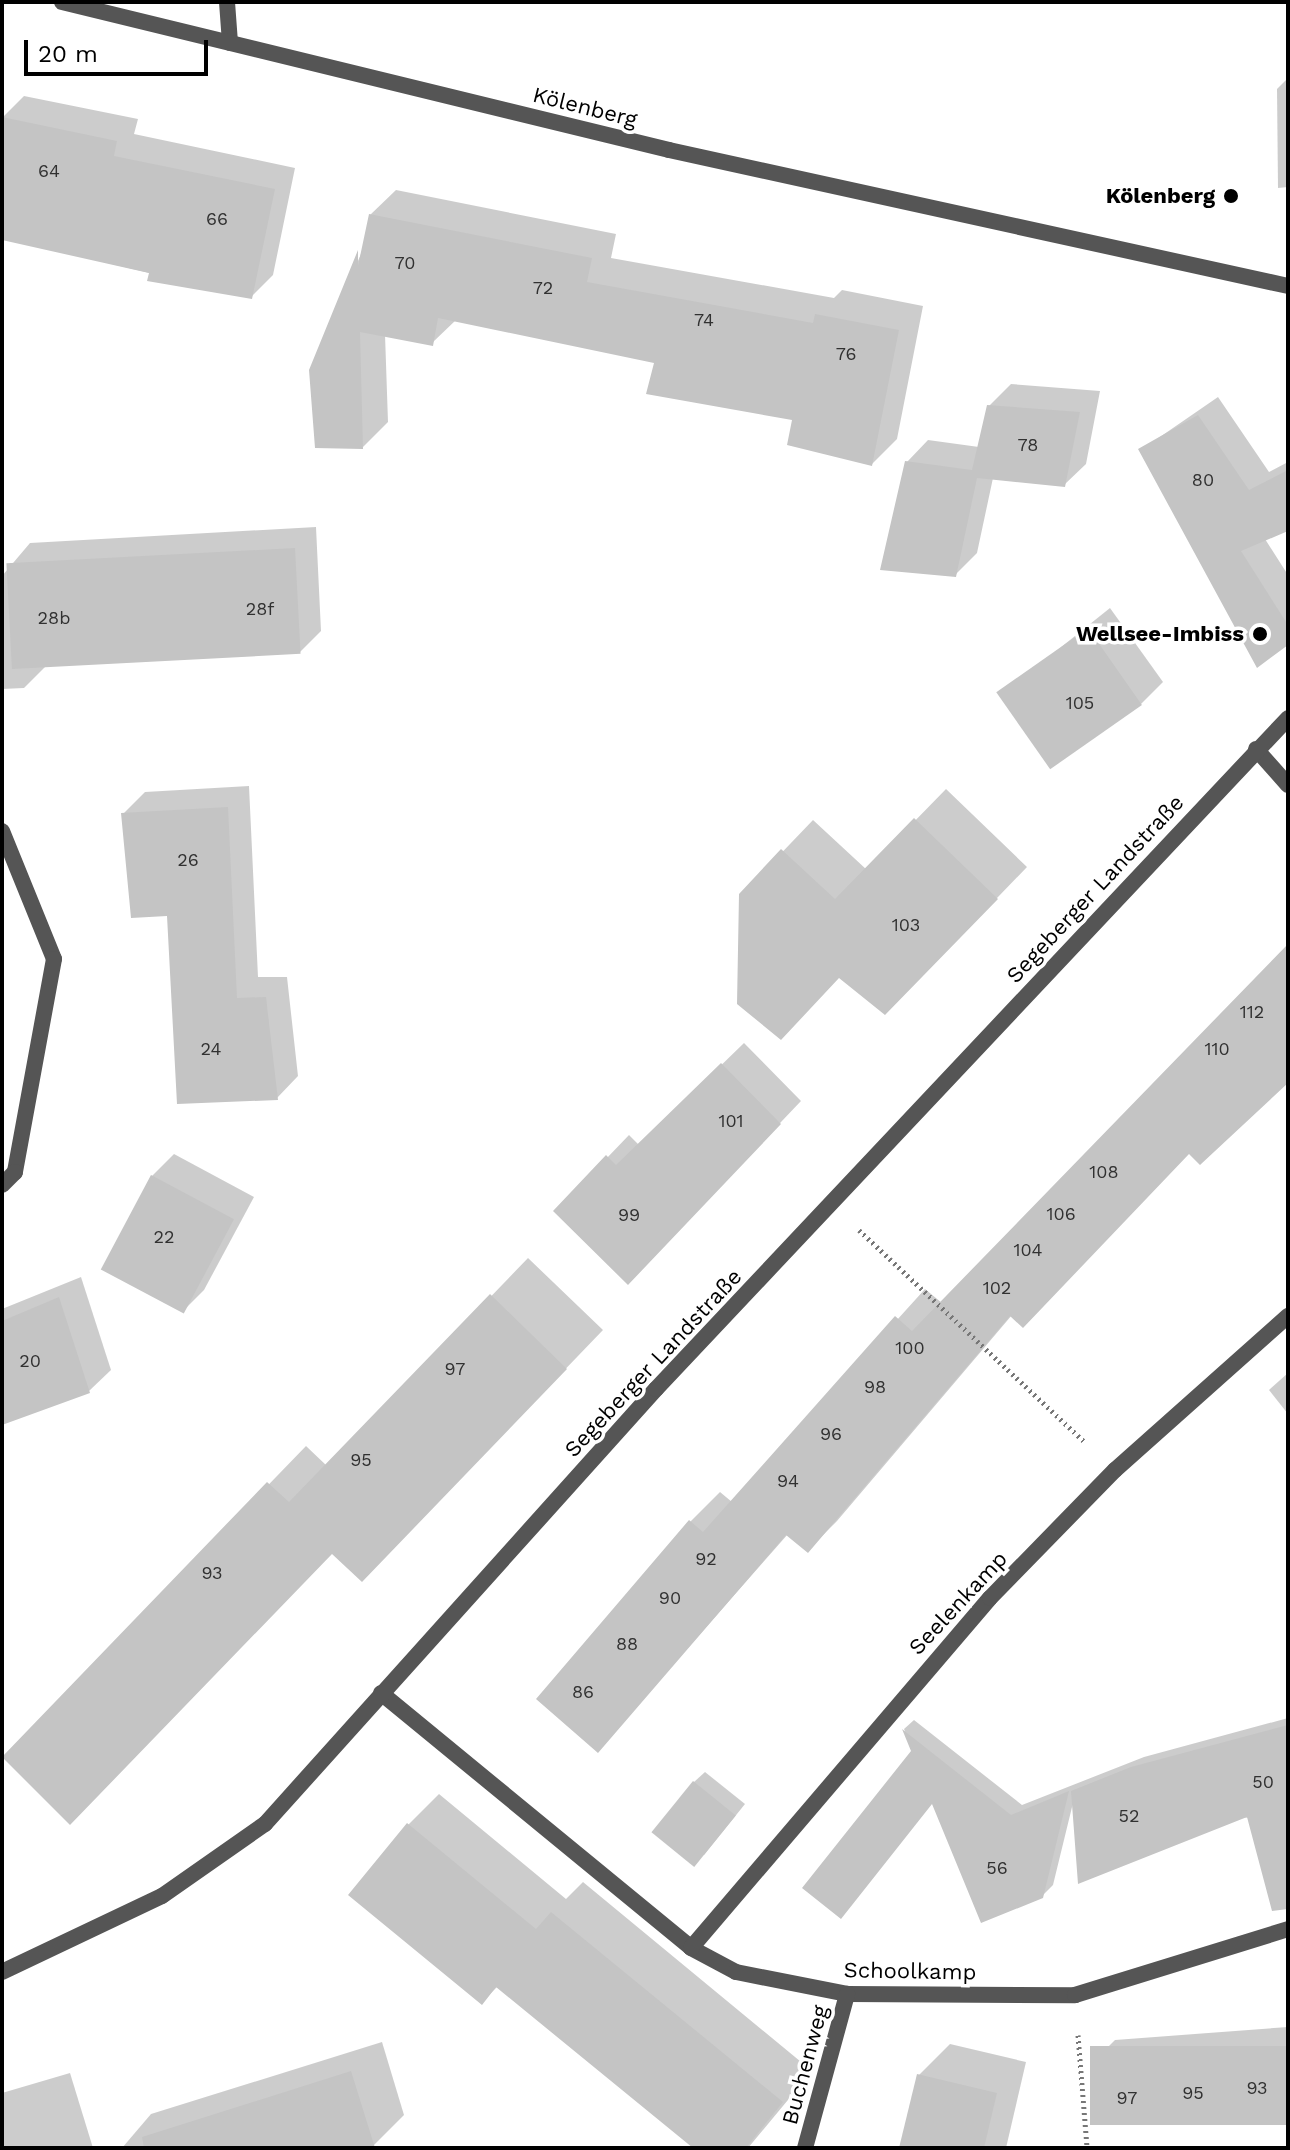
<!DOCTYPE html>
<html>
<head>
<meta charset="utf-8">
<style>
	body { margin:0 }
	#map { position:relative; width:1290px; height:2150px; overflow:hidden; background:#fff; font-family:"Work Sans",sans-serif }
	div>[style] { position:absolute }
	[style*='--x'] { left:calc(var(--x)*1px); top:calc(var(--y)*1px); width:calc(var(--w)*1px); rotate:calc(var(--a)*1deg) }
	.shadow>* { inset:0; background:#0003 }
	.building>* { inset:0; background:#c4c4c4; transform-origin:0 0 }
	.path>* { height:5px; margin-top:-2.5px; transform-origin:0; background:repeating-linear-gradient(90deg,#777 0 2px,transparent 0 6px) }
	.lane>* { height:16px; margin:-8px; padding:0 8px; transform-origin:8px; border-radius:8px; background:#555 }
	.street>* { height:16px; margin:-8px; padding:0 8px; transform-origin:8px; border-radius:8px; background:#555 }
	.dots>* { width:22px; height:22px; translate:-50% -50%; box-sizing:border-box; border:4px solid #fff; border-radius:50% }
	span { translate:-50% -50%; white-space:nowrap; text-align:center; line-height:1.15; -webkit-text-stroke:7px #fff; paint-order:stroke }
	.number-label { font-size:18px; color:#313131 }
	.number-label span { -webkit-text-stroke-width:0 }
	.street-label { font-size:22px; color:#000 }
	.poi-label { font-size:22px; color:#000; font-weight:700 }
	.right { translate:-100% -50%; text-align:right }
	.frame { position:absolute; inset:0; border:4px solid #000; pointer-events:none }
	.scale { position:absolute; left:24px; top:40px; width:184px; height:36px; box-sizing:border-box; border:4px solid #000; border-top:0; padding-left:10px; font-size:24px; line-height:28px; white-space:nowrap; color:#000; -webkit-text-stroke:6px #fff; paint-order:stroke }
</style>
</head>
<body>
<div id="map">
	<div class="shadow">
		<div style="clip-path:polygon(1288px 78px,1288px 187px,1278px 188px,1277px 89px)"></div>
		<div style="clip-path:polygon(24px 96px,138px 119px,134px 134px,295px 168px,273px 275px,251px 297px,2px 238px,2px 118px)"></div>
		<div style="clip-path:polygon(396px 190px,616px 234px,611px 258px,834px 298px,842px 290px,923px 306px,897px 439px,872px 464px,795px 419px,656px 361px,456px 320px,432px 343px,385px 334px,388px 422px,363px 447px,311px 370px,364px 247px,370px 215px)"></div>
		<div style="clip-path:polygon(1011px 384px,1100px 391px,1086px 464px,1064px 485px,993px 478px,977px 553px,955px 575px,907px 462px,928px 440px,979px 447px,989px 406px)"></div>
		<div style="clip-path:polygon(1218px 397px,1269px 472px,1288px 462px,1288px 529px,1265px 539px,1288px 575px,1288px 642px,1141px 450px)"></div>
		<div style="clip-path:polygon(316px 527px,321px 631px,300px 652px,46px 666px,24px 688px,2px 689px,2px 576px,30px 543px)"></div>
		<div style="clip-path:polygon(1110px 608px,1163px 682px,1141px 704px,1000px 696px)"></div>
		<div style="clip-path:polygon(249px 786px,258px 977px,287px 977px,298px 1076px,277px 1098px,168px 914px,123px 814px,145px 792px)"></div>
		<div style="clip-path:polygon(946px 789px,1027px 867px,916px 982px,741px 895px,813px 820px,867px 870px)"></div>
		<div style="clip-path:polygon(1288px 947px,1288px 1078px,1189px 1152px,1012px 1315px,837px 1521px,808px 1550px,788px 1534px,598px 1750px,539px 1698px,691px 1521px,720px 1492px,732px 1502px,925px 1289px,942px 1303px)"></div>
		<div style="clip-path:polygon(744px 1043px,801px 1101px,649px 1261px,556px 1211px,629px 1135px,639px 1145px)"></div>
		<div style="clip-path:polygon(174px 1154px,254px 1197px,204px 1290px,183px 1311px,152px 1176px)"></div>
		<div style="clip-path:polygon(528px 1258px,603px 1330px,399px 1542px,333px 1551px,4px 1758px,306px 1446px,327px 1466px)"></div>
		<div style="clip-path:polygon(81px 1277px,111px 1370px,89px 1391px,2px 1423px,2px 1309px)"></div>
		<div style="clip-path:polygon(1288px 1373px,1288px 1414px,1269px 1390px)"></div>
		<div style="clip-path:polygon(1288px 1718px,1288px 1821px,1073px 1803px,1053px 1885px,1042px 1896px,913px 1751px,904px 1729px,914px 1720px,1022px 1805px,1144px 1757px)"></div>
		<div style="clip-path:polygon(705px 1772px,745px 1804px,704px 1855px,694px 1782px)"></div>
		<div style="clip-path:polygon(439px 1794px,566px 1899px,583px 1882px,812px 2071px,748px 2148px,696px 2148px,498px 1986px,482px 2002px,408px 1825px)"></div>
		<div style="clip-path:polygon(1288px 2027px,1288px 2122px,1093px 2062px,1115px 2040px)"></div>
		<div style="clip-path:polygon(382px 2042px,404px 2115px,374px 2145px,122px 2148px,151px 2114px)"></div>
		<div style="clip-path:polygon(950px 2044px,1026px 2062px,1006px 2148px,901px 2148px,919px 2075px)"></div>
		<div style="clip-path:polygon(70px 2073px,93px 2148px,2px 2148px,2px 2093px)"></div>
	</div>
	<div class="building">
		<div style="clip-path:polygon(2px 117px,117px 141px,114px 156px,275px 189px,252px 299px,147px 281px,149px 273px,2px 240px)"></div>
		<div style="clip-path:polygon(369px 214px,592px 258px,587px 282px,813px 323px,815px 314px,899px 330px,872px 466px,787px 445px,792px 420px,646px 394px,654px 363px,438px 318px,433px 346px,360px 332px,363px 449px,315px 448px,309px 370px,358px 250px,358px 266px)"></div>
		<div style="clip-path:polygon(987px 405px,1080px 412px,1065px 487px,977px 478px,956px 577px,880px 570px,905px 461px,972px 470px)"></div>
		<div style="clip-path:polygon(1198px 415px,1249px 490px,1288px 470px,1288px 531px,1241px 551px,1288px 625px,1288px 645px,1257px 668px,1138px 449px)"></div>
		<div style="left:295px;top:548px;width:106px;height:289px;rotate:87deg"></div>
		<div style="left:1088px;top:628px;width:94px;height:112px;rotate:55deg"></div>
		<div style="clip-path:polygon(228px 807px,237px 998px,266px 997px,278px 1100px,177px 1104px,167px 916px,131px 918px,121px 813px)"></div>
		<div style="clip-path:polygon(914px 818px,998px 899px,885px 1015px,839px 978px,781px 1040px,737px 1004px,739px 894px,781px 849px,835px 899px)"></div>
		<div style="clip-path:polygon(1288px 944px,1288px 1083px,1200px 1165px,1189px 1154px,1023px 1328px,1010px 1316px,808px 1553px,786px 1535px,598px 1753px,536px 1699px,689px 1520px,703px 1532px,895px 1316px,912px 1331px)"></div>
		<div style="clip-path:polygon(721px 1063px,781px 1124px,628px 1285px,553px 1211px,606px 1155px,616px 1165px)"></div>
		<div style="left:151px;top:1175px;width:94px;height:107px;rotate:28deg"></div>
		<div style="clip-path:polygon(490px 1294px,567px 1369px,362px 1582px,332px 1554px,70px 1825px,2px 1757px,267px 1482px,289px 1502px)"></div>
		<div style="clip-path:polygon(59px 1297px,90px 1393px,2px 1425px,2px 1321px)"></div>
		<div style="clip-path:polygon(1288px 1725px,1288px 1909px,1272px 1911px,1247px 1817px,1078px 1884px,1071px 1791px,1131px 1767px)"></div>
		<div style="clip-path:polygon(902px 1729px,1011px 1815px,1069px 1791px,1043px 1898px,981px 1923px,932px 1804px,841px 1919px,802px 1888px,911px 1751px)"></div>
		<div style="left:693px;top:1781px;width:55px;height:66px;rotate:39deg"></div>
		<div style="clip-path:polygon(407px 1823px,536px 1929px,551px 1912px,783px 2102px,746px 2148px,693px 2148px,496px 1987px,482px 2005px,348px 1895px)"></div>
		<div style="left:1288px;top:2046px;width:79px;height:198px;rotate:90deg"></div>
		<div style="clip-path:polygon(351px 2071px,375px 2148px,144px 2148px,142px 2137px)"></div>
		<div style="clip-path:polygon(917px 2074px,997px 2093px,984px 2148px,899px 2148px)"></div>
	</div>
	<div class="path">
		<div style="--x:859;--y:1230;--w:310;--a:43.2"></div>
		<div style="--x:1078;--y:2035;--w:113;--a:85.4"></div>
	</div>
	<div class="lane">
		<div style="--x:227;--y:2;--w:41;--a:85.8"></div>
	</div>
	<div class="street">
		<div style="--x:62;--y:2;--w:625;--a:13.7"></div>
		<div style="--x:669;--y:150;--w:634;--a:12.39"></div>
		<div style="--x:1256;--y:749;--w:48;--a:48.4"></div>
		<div style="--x:2;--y:831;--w:138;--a:67.9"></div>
		<div style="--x:54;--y:959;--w:217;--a:100.4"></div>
		<div style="--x:15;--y:1172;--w:18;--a:135"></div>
		<div style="--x:381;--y:1693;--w:401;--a:39.4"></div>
		<div style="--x:691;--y:1948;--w:51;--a:28.1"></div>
		<div style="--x:736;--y:1972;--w:113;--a:11.2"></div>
		<div style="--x:847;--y:1994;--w:228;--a:0.3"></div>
		<div style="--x:1075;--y:1995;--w:223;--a:-17.2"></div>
		<div style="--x:691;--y:1948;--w:460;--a:-49.5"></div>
		<div style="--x:990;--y:1598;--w:179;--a:-45.7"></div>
		<div style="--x:1115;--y:1470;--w:232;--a:-41.7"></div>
		<div style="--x:2;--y:1972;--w:177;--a:-25.4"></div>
		<div style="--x:162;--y:1896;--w:126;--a:-35"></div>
		<div style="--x:265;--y:1824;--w:585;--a:-48.05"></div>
		<div style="--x:656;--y:1389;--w:922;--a:-46.71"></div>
		<div style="--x:805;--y:2148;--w:160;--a:-74.7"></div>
	</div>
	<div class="dots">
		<div style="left:1231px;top:196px;background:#000"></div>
		<div style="left:1260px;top:634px;background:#000"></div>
	</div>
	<div class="number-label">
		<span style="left:49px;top:171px">64</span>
		<span style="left:217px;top:219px">66</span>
		<span style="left:405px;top:263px">70</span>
		<span style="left:543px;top:288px">72</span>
		<span style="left:704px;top:320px">74</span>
		<span style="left:846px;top:354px">76</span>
		<span style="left:1028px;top:445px">78</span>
		<span style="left:1203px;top:480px">80</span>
		<span style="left:260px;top:609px">28f</span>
		<span style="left:54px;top:618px">28b</span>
		<span style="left:1080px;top:703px">105</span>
		<span style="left:188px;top:860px">26</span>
		<span style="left:906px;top:925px">103</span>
		<span style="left:1252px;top:1012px">112</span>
		<span style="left:211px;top:1049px">24</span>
		<span style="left:1217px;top:1049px">110</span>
		<span style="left:731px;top:1121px">101</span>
		<span style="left:1104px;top:1172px">108</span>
		<span style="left:1061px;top:1214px">106</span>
		<span style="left:629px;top:1215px">99</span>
		<span style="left:164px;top:1237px">22</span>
		<span style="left:1028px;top:1250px">104</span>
		<span style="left:997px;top:1288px">102</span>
		<span style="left:910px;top:1348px">100</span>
		<span style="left:30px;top:1361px">20</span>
		<span style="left:455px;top:1369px">97</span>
		<span style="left:875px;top:1387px">98</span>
		<span style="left:831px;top:1434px">96</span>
		<span style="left:361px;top:1460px">95</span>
		<span style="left:788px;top:1481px">94</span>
		<span style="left:706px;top:1559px">92</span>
		<span style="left:212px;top:1573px">93</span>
		<span style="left:670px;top:1598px">90</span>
		<span style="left:627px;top:1644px">88</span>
		<span style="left:583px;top:1692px">86</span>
		<span style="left:1263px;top:1782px">50</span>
		<span style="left:1129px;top:1816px">52</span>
		<span style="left:997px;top:1868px">56</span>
		<span style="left:1257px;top:2088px">93</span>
		<span style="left:1193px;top:2093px">95</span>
		<span style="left:1127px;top:2098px">97</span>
	</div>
	<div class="street-label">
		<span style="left:585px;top:107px;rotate:14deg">Kölenberg</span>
		<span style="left:1095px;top:889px;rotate:-47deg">Segeberger Landstraße</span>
		<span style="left:653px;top:1363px;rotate:-47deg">Segeberger Landstraße</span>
		<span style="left:958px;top:1603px;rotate:-47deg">Seelenkamp</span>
		<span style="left:910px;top:1971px;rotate:1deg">Schoolkamp</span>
		<span style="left:805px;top:2065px;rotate:-75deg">Buchenweg</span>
	</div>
	<div class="poi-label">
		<span class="right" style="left:1215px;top:196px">Kölenberg</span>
		<span class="right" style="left:1244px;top:634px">Wellsee-Imbiss</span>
	</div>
	<div class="frame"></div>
	<div class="scale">20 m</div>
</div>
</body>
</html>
